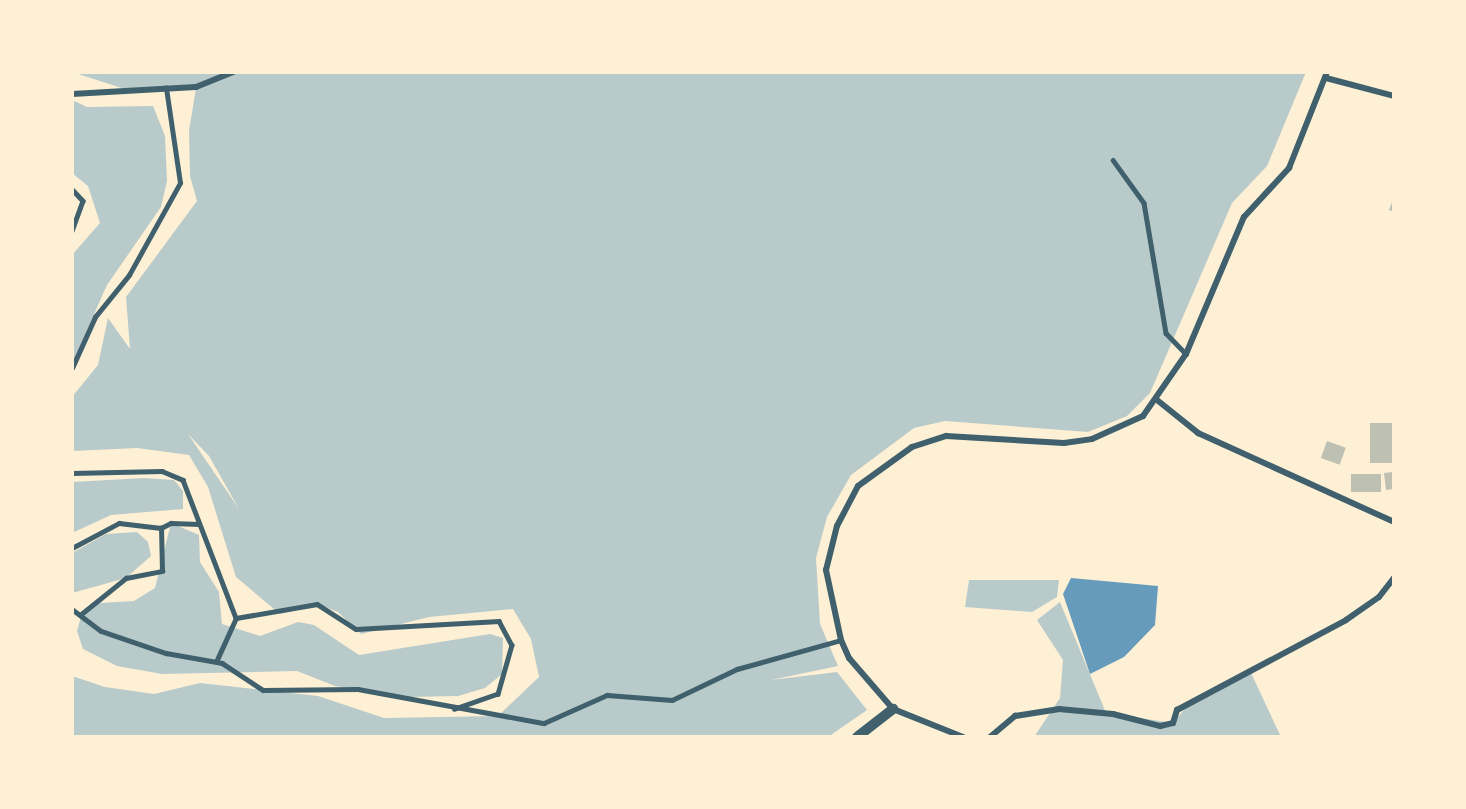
<!DOCTYPE html>
<html>
<head>
<meta charset="utf-8">
<style>
	body { margin:0 }
	#map { position:relative; width:1466px; height:809px; overflow:hidden; background:#fdf0d5; font-family:"Archivo Narrow",sans-serif }
	div>[style] { position:absolute }
	[style*='--x'] { left:calc(var(--x)*1px); top:calc(var(--y)*1px); width:calc(var(--w)*1px); rotate:calc(var(--a)*1deg) }
	.green>* { inset:0; background:#b9caca }
	.water>* { inset:0; background:#669bbc }
	.building>* { inset:0; background:#bec0b2; transform-origin:0 0 }
	.service>* { height:4.5px; margin:-2.25px; padding:0 2.25px; transform-origin:2.25px; border-radius:2.25px; background:#3f606c }
	.minor>* { height:6px; margin:-3px; padding:0 3px; transform-origin:3px; border-radius:3px; background:#3f606c }
	.tertiary>* { height:10px; margin:-5px; padding:0 5px; transform-origin:5px; border-radius:5px; background:#3f606c }
	span { translate:-50% -50%; white-space:nowrap; text-align:center; line-height:1.15; -webkit-text-stroke:6px #fdf0d5; paint-order:stroke }
	.frame { position:absolute; inset:0; border:74px solid #fdf0d5; pointer-events:none }
</style>
</head>
<body>
<div id="map">
	<div class="green">
		<div style="clip-path:polygon(evenodd,72px 72px,1306px 72px,1267px 166px,1232px 203px,1150px 393px,1127px 416px,1088px 432px,945px 421px,914px 428px,851px 475px,827px 517px,816px 558px,820px 624px,838px 666px,771px 680px,837px 672px,867px 710px,828px 737px,72px 737px,72px 676px,105px 687px,154px 694px,200px 683px,318px 696px,384px 718px,498px 716px,539px 677px,531px 639px,513px 609px,429px 617px,361px 634px,338px 612px,317px 604px,280px 614px,236px 577px,208px 487px,189px 455px,137px 448px,72px 451px,72px 397px,98px 365px,108px 318px,130px 349px,126px 297px,197px 201px,190px 176px,189px 131px,196px 88px,131px 91px,72px 72px,188px 434px,209px 456px,239px 509px,188px 434px)"></div>
		<div style="clip-path:polygon(72px 100px,87px 107px,153px 106px,165px 136px,167px 181px,161px 207px,107px 285px,72px 364px,72px 255px,100px 223px,88px 186px,72px 173px)"></div>
		<div style="clip-path:polygon(144px 478px,174px 480px,183px 491px,183px 509px,111px 515px,72px 533px,72px 482px)"></div>
		<div style="clip-path:polygon(171px 523px,199px 535px,200px 562px,219px 592px,222px 624px,260px 636px,298px 622px,314px 625px,359px 655px,490px 634px,503px 638px,502px 674px,485px 688px,458px 696px,409px 697px,335px 686px,297px 671px,162px 674px,117px 666px,83px 649px,77px 631px,82px 613px,100px 603px,134px 601px,155px 588px)"></div>
		<div style="clip-path:polygon(137px 532px,148px 542px,151px 556px,126px 578px,72px 593px,72px 553px,106px 534px)"></div>
		<div style="clip-path:polygon(969px 580px,1059px 580px,1057px 597px,1032px 612px,965px 607px)"></div>
		<div style="clip-path:polygon(1060px 602px,1106px 713px,1173px 723px,1188px 705px,1251px 673px,1281px 737px,1034px 737px,1060px 698px,1063px 660px,1037px 620px)"></div>
	</div>
	<div class="water">
		<div style="clip-path:polygon(1071px 578px,1158px 586px,1155px 625px,1124px 657px,1090px 674px,1063px 594px)"></div>
	</div>
	<div class="building">
		<div style="clip-path:polygon(1394px 197px,1394px 212px,1389px 210px)"></div>
		<div style="left:1394px;top:423px;width:40px;height:24px;rotate:90deg"></div>
		<div style="left:1327px;top:441px;width:20px;height:18px;rotate:20deg"></div>
		<div style="clip-path:polygon(1394px 472px,1394px 489px,1386px 490px,1384px 473px)"></div>
		<div style="left:1381px;top:474px;width:18px;height:30px;rotate:90deg"></div>
	</div>
	<div class="service">
		<div style="--x:1113;--y:160;--w:53;--a:54.2"></div>
		<div style="--x:1144;--y:203;--w:132;--a:80.4"></div>
		<div style="--x:1166;--y:333;--w:29;--a:46"></div>
		<div style="--x:72;--y:189;--w:16;--a:47"></div>
		<div style="--x:83;--y:201;--w:32;--a:110"></div>
		<div style="--x:72;--y:368;--w:56;--a:-65.7"></div>
		<div style="--x:95;--y:317;--w:54;--a:-51"></div>
		<div style="--x:129;--y:275;--w:105;--a:-61"></div>
		<div style="--x:180;--y:183;--w:96;--a:-98.4"></div>
		<div style="--x:72;--y:473;--w:90;--a:-1.3"></div>
		<div style="--x:162;--y:471;--w:23;--a:23"></div>
		<div style="--x:183;--y:480;--w:148;--a:69"></div>
		<div style="--x:236;--y:618;--w:82;--a:-9.8"></div>
		<div style="--x:317;--y:604;--w:46;--a:32.7"></div>
		<div style="--x:356;--y:629;--w:143;--a:-3.2"></div>
		<div style="--x:499;--y:621;--w:27;--a:62"></div>
		<div style="--x:512;--y:645;--w:51;--a:105.9"></div>
		<div style="--x:498;--y:694;--w:46;--a:160.8"></div>
		<div style="--x:72;--y:548;--w:53;--a:-28"></div>
		<div style="--x:119;--y:523;--w:42;--a:6.8"></div>
		<div style="--x:161;--y:528;--w:11;--a:-27"></div>
		<div style="--x:171;--y:523;--w:28;--a:2"></div>
		<div style="--x:72;--y:609;--w:36;--a:37"></div>
		<div style="--x:101;--y:631;--w:69;--a:18.7"></div>
		<div style="--x:166;--y:653;--w:57;--a:10.1"></div>
		<div style="--x:222;--y:663;--w:49;--a:33.4"></div>
		<div style="--x:263;--y:690;--w:95;--a:-0.6"></div>
		<div style="--x:358;--y:689;--w:189;--a:10.4"></div>
		<div style="--x:544;--y:723;--w:69;--a:-24"></div>
		<div style="--x:607;--y:695;--w:65;--a:4.4"></div>
		<div style="--x:672;--y:700;--w:72;--a:-25.5"></div>
		<div style="--x:737;--y:669;--w:108;--a:-15.6"></div>
		<div style="--x:80;--y:615;--w:59;--a:-38.8"></div>
		<div style="--x:126;--y:578;--w:37;--a:-11"></div>
		<div style="--x:162;--y:571;--w:43;--a:-91.3"></div>
		<div style="--x:216;--y:662;--w:48;--a:-65.6"></div>
	</div>
	<div class="minor">
		<div style="--x:1326;--y:78;--w:70;--a:14.8"></div>
		<div style="--x:72;--y:94;--w:124;--a:-3.2"></div>
		<div style="--x:196;--y:87;--w:40;--a:-22"></div>
		<div style="--x:1157;--y:400;--w:53;--a:38.8"></div>
		<div style="--x:1198;--y:433;--w:215;--a:24.4"></div>
		<div style="--x:963;--y:737;--w:75;--a:-158.2"></div>
		<div style="--x:893;--y:709;--w:67;--a:-130.8"></div>
		<div style="--x:849;--y:658;--w:20;--a:-114"></div>
		<div style="--x:841;--y:640;--w:72;--a:-102.1"></div>
		<div style="--x:826;--y:570;--w:45;--a:-76"></div>
		<div style="--x:837;--y:526;--w:45;--a:-62.3"></div>
		<div style="--x:858;--y:486;--w:67;--a:-35.8"></div>
		<div style="--x:912;--y:447;--w:36;--a:-18"></div>
		<div style="--x:946;--y:436;--w:118;--a:3.4"></div>
		<div style="--x:1064;--y:443;--w:28;--a:-8"></div>
		<div style="--x:1092;--y:439;--w:56;--a:-24.3"></div>
		<div style="--x:1143;--y:416;--w:75;--a:-55.3"></div>
		<div style="--x:1186;--y:354;--w:149;--a:-67.1"></div>
		<div style="--x:1244;--y:217;--w:67;--a:-47.4"></div>
		<div style="--x:1289;--y:168;--w:103;--a:-68.4"></div>
		<div style="--x:990;--y:737;--w:33;--a:-40"></div>
		<div style="--x:1015;--y:716;--w:45;--a:-9"></div>
		<div style="--x:1059;--y:709;--w:54;--a:5.3"></div>
		<div style="--x:1113;--y:714;--w:49;--a:14.3"></div>
		<div style="--x:1160;--y:726;--w:13;--a:-13"></div>
		<div style="--x:1173;--y:723;--w:14;--a:-73"></div>
		<div style="--x:1177;--y:710;--w:191;--a:-28"></div>
		<div style="--x:1346;--y:620;--w:40;--a:-34.9"></div>
		<div style="--x:1379;--y:597;--w:24;--a:-52"></div>
	</div>
	<div class="tertiary">
		<div style="--x:857;--y:737;--w:46;--a:-37.9"></div>
	</div>
	<div class="frame"></div>
</div>
</body>
</html>
